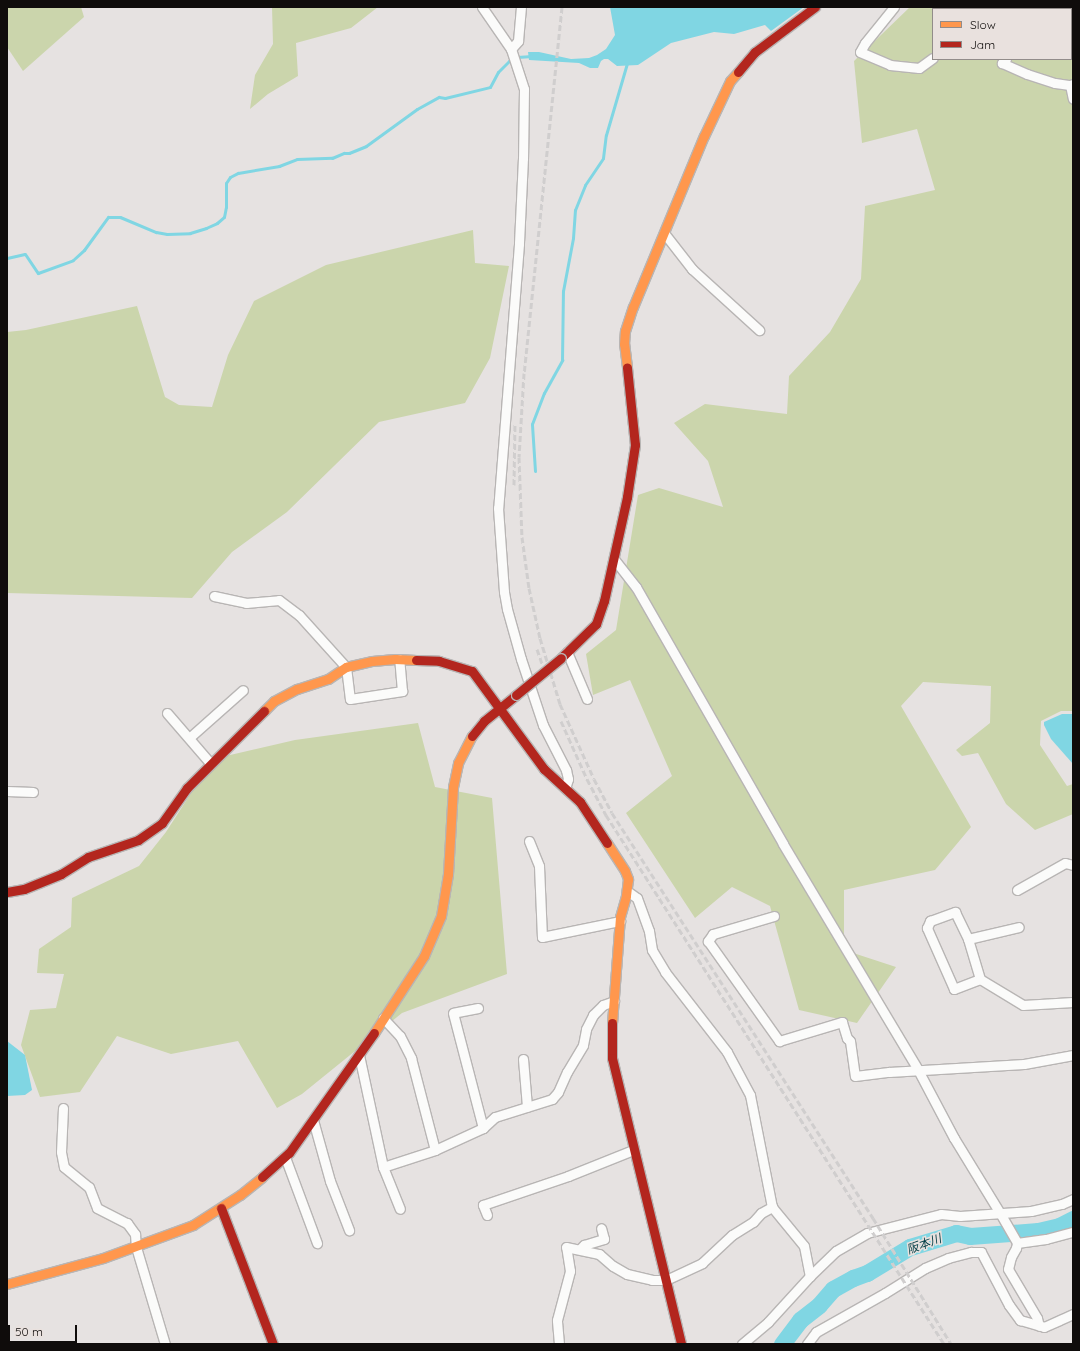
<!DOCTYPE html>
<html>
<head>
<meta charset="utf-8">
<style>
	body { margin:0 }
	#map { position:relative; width:1080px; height:1351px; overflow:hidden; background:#e6e2e1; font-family:Quicksand,"Noto Sans JP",sans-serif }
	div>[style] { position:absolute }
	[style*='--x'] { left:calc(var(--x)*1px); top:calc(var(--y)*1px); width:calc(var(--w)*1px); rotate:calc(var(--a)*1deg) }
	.green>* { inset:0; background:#cbd5ac }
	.water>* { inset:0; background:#80d6e3 }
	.stream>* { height:3px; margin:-1.5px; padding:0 1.5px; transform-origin:1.5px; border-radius:1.5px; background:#80d6e3 }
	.river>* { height:17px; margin:-8.5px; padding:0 8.5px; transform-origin:8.5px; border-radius:8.5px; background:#80d6e3 }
	.roads { filter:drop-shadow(1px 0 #b8b5b4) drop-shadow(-1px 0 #b8b5b4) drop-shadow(0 1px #b8b5b4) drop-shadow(0 -1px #b8b5b4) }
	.street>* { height:9px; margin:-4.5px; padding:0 4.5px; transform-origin:4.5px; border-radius:4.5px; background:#fbfbfa }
	.slow>* { height:9px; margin:-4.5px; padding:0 4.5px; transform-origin:4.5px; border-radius:4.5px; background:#ff974d }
	.jam>* { height:9px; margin:-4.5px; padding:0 4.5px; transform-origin:4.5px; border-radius:4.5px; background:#b3261e }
	.rail>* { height:3px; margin-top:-1.5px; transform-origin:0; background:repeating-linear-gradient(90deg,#d0cece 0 6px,transparent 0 9px) }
	.bridges { filter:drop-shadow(1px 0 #b8b5b4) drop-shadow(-1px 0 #b8b5b4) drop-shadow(0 1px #b8b5b4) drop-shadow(0 -1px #b8b5b4) }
	.jam-bridge>* { height:9px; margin:-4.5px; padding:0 4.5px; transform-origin:4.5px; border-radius:4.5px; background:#b3261e }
	span { translate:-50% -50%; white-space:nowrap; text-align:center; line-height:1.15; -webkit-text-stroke:3px #e9e1de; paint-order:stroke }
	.water-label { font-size:12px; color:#023e46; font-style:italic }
	.frame { position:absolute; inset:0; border:8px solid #0f0c0b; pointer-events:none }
	.legend { position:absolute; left:932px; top:8px; width:140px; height:52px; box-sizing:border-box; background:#e9e1de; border:1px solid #928c8a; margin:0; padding:5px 7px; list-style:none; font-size:12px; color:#0f0c0b }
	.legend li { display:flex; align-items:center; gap:8px; height:20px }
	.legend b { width:20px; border:1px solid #928c8a }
	.scale { position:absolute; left:8px; top:1325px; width:69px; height:18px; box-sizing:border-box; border:2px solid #0f0c0b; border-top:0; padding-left:5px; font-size:12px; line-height:14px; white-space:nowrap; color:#0f0c0b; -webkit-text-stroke:3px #e9e1de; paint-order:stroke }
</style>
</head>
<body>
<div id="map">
	<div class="green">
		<div style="clip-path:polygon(7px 7px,81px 7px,84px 17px,23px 71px,7px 47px)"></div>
		<div style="clip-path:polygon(272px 7px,378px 7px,351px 28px,296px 43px,298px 76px,268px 94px,250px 109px,255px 75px,273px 44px)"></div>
		<div style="clip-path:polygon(evenodd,910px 7px,1073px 7px,1073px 711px,1061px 711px,1041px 721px,1040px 745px,1067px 786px,1073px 784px,1073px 814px,1035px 830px,1006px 804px,978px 753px,962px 756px,956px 750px,990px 723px,991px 686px,923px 682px,901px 706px,971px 827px,935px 870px,844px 890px,844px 950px,896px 967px,857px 1023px,799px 1010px,770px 906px,732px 887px,695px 918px,626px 813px,672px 776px,630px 680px,593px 695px,586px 654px,616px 630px,638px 495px,659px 488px,723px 507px,708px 461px,674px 423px,705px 404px,787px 414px,789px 376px,830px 332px,861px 279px,865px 206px,935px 190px,917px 129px,862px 143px,854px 61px,910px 7px,933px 9px,1071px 9px,1071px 59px,933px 59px,933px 9px)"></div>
		<div style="clip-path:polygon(473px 230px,475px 263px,509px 266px,490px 358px,465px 403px,379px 422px,287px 512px,232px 552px,192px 598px,7px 593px,7px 332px,26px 330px,137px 306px,165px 397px,179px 405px,212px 407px,228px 355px,254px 301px,326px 265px)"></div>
		<div style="clip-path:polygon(418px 723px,435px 787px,492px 798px,507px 974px,402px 1013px,302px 1094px,277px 1108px,238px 1041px,171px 1054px,117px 1036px,80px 1092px,40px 1097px,21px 1045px,30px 1010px,56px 1008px,64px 974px,37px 973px,39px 949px,71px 927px,72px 898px,139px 866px,166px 832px,213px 759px,295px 740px)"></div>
	</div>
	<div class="water">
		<div style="clip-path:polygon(610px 7px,804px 7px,771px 31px,765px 25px,734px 34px,714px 32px,671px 43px,638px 65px,617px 66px,608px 59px,604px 59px,601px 61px,598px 68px,590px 68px,579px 63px,529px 60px,528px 52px,539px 52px,571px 59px,589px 58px,597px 55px,606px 49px,615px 35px)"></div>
		<div style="clip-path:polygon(1062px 714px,1073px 714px,1073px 764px,1051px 739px,1044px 725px,1044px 722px)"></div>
		<div style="clip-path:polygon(7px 1041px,25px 1055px,32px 1090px,25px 1095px,7px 1096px)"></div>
	</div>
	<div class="stream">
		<div style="--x:7;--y:258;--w:18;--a:-13"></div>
		<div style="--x:25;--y:254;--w:23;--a:56"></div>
		<div style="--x:38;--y:273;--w:37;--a:-20"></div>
		<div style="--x:73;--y:260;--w:15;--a:-42"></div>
		<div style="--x:84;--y:250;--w:41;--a:-54"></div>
		<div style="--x:108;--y:217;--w:12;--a:0"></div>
		<div style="--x:120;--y:217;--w:39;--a:23"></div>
		<div style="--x:156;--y:232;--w:11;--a:10"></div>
		<div style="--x:167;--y:234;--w:23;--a:-2"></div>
		<div style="--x:190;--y:233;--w:17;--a:-17"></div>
		<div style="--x:206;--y:228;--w:12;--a:-24"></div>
		<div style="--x:217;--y:223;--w:9;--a:-41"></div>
		<div style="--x:224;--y:217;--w:10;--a:-79"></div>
		<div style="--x:226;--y:207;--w:24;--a:-90"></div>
		<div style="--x:226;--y:183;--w:7;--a:-56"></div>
		<div style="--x:230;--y:177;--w:9;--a:-27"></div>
		<div style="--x:238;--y:173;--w:42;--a:-9.7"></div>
		<div style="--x:279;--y:166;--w:19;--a:-21"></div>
		<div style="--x:297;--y:159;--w:35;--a:-2"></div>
		<div style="--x:332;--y:158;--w:13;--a:-23"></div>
		<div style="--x:344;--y:153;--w:5;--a:0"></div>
		<div style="--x:349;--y:153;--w:18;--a:-22"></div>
		<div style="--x:366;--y:146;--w:63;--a:-36"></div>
		<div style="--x:417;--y:109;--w:25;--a:-29"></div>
		<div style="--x:439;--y:97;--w:6;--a:9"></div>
		<div style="--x:445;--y:98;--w:46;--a:-13.7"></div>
		<div style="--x:490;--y:87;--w:17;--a:-62"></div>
		<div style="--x:498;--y:72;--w:16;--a:-45"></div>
		<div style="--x:509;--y:61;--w:9;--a:-27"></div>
		<div style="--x:517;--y:57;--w:15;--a:-4"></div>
		<div style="--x:535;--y:471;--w:47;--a:-93.7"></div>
		<div style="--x:532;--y:424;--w:33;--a:-69"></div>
		<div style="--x:544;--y:393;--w:38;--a:-61"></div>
		<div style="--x:562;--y:360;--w:69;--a:-89.2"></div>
		<div style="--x:563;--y:291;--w:54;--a:-79.3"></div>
		<div style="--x:573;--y:238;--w:28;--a:-86"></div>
		<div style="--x:575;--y:210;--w:27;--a:-68"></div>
		<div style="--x:585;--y:185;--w:32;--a:-56"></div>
		<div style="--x:603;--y:158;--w:23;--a:-83"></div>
		<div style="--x:606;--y:135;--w:75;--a:-73.7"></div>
	</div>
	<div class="river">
		<div style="--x:782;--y:1344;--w:30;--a:-53"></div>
		<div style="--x:800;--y:1320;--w:24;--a:-38"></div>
		<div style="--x:819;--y:1305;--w:21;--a:-49"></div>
		<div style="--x:833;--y:1289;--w:23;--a:-29"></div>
		<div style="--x:853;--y:1278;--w:15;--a:-20"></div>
		<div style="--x:867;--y:1273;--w:50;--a:-31.2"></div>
		<div style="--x:910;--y:1247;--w:48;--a:-16.9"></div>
		<div style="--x:956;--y:1233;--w:14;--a:12"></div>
		<div style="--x:970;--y:1236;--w:68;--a:-4.2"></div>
		<div style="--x:1038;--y:1231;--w:22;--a:-13"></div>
		<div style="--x:1059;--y:1226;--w:16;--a:-27"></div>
	</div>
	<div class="roads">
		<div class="street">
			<div style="--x:482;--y:7;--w:51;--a:55.4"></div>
			<div style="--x:511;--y:49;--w:42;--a:72"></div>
			<div style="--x:524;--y:89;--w:69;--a:90.8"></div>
			<div style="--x:523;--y:158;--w:86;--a:92.7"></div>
			<div style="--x:519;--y:244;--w:265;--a:94.5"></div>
			<div style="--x:498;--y:508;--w:84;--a:85.9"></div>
			<div style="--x:504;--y:592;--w:17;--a:80"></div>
			<div style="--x:507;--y:609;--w:52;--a:74.4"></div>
			<div style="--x:521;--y:659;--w:70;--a:71.6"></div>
			<div style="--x:543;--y:725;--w:51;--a:62.9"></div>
			<div style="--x:566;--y:770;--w:9;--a:77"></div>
			<div style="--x:568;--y:779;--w:9;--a:108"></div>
			<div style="--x:894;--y:7;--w:46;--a:128.9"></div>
			<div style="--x:865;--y:43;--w:10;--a:119"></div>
			<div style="--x:860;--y:52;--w:33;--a:23"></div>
			<div style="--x:890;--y:65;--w:29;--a:6"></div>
			<div style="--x:919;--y:68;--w:17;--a:-36"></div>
			<div style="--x:978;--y:9;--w:3;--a:-45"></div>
			<div style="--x:1052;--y:9;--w:3;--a:-45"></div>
			<div style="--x:511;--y:49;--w:11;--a:-49"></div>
			<div style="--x:518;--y:41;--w:34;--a:-85"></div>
			<div style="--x:1006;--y:59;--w:6;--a:135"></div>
			<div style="--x:1002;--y:63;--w:27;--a:24"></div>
			<div style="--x:1027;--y:74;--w:29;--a:18"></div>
			<div style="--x:1055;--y:83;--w:15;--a:8"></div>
			<div style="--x:1070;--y:85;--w:3;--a:-18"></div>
			<div style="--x:1070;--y:85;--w:14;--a:78"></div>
			<div style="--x:664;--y:233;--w:46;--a:52.1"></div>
			<div style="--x:692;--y:269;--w:91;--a:42.3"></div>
			<div style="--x:614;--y:559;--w:36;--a:52"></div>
			<div style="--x:636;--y:587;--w:296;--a:60.2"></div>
			<div style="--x:783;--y:844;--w:263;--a:59.1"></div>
			<div style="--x:918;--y:1070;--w:77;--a:62.1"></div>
			<div style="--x:954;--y:1138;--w:88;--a:58.5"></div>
			<div style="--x:1000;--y:1213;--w:34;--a:60"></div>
			<div style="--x:1017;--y:1243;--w:5;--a:101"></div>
			<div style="--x:1016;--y:1248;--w:10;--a:119"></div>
			<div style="--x:1011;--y:1257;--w:12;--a:104"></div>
			<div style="--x:1008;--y:1269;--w:57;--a:59.4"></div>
			<div style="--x:1037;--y:1318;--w:8;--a:76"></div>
			<div style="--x:214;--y:596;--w:33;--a:12"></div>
			<div style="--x:246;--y:603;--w:33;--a:-5"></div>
			<div style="--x:279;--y:600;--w:25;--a:37"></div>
			<div style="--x:299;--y:615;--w:70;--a:47.9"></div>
			<div style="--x:346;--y:667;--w:32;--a:83"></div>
			<div style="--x:350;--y:699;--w:53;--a:-8.7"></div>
			<div style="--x:402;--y:691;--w:32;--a:-95"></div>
			<div style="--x:567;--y:652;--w:51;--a:66.9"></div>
			<div style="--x:167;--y:713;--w:67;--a:49.2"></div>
			<div style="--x:189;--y:738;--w:72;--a:-41.6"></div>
			<div style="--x:7;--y:791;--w:26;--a:2"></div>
			<div style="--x:529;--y:841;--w:27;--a:68"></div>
			<div style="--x:539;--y:866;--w:71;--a:87.6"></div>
			<div style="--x:542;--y:937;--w:80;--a:-11.6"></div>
			<div style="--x:1017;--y:890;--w:55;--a:-29.4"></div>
			<div style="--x:1065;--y:863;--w:8;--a:14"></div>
			<div style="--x:627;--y:891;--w:12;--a:35"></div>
			<div style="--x:637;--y:898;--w:35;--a:70"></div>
			<div style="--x:649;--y:931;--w:19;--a:81"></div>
			<div style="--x:652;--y:950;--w:26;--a:59"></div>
			<div style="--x:665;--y:972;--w:101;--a:52.2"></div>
			<div style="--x:727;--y:1052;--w:49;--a:61.9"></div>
			<div style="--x:750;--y:1095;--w:114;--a:78.9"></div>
			<div style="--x:772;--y:1207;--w:50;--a:50.6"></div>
			<div style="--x:804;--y:1246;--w:31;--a:79"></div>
			<div style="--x:955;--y:912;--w:30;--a:64"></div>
			<div style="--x:968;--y:939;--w:42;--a:73.3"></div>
			<div style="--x:980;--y:979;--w:28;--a:159"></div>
			<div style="--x:954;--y:989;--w:67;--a:-113.9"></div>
			<div style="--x:927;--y:928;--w:8;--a:-67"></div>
			<div style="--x:930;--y:921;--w:27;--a:-20"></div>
			<div style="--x:774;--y:916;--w:64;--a:163.6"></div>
			<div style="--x:713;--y:934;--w:9;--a:126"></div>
			<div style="--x:708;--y:941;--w:123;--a:54.6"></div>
			<div style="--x:779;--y:1041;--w:66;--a:-16.8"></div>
			<div style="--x:842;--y:1022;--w:17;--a:73"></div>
			<div style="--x:847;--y:1038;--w:4;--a:45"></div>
			<div style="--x:850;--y:1041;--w:35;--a:82"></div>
			<div style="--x:855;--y:1076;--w:34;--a:-7"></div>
			<div style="--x:889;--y:1072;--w:135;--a:-3.4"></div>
			<div style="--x:1024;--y:1064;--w:50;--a:-10.4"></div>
			<div style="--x:968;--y:939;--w:52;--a:-13.2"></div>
			<div style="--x:980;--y:979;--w:50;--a:31.2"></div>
			<div style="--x:1023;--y:1005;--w:50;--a:-3.4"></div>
			<div style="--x:478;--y:1008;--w:25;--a:169"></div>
			<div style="--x:453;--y:1013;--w:119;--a:75.4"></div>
			<div style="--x:383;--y:1018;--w:25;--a:47"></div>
			<div style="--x:400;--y:1036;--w:25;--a:63"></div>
			<div style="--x:411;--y:1058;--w:95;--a:75.4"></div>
			<div style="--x:359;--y:1055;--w:115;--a:77.9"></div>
			<div style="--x:383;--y:1167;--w:55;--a:-18.1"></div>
			<div style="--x:435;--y:1150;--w:53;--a:-24.6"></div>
			<div style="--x:483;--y:1128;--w:16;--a:-43"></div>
			<div style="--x:495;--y:1117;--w:60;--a:-17.5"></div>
			<div style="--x:552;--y:1099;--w:9;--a:-49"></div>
			<div style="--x:558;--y:1092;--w:22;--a:-66"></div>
			<div style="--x:567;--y:1072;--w:31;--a:-59"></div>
			<div style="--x:583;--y:1045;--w:16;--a:-79"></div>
			<div style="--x:586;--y:1029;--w:16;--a:-63"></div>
			<div style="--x:593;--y:1015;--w:14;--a:-45"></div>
			<div style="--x:603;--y:1005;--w:12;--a:-20"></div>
			<div style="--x:523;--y:1059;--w:48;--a:85.2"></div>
			<div style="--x:63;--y:1108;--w:44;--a:92.6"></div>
			<div style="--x:61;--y:1152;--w:15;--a:79"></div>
			<div style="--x:64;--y:1167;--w:32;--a:39"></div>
			<div style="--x:89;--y:1187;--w:22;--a:69"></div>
			<div style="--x:97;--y:1208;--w:34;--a:27"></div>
			<div style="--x:127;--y:1223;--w:14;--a:54"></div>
			<div style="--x:135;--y:1234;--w:13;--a:86"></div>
			<div style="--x:136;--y:1247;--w:101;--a:73.4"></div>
			<div style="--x:313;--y:1120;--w:63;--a:74.4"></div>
			<div style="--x:330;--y:1181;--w:53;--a:68.8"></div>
			<div style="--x:285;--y:1157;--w:92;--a:69.6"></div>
			<div style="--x:383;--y:1167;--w:45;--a:68"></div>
			<div style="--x:487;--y:1215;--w:11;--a:-112"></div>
			<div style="--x:483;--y:1205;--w:90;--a:-18.8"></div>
			<div style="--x:568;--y:1176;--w:70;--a:-21.8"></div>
			<div style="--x:1017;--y:1243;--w:29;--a:-8"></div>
			<div style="--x:1046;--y:1239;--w:28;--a:-15"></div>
			<div style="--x:580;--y:1249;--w:6;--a:-45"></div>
			<div style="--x:584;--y:1245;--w:21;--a:-17"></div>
			<div style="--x:604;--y:1239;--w:11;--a:-105"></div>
			<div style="--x:559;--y:1344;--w:24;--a:-95"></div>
			<div style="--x:557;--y:1320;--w:51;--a:-75.1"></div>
			<div style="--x:570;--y:1271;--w:24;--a:-99"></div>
			<div style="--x:566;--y:1247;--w:34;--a:12"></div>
			<div style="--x:599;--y:1254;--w:18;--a:41"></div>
			<div style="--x:613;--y:1266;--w:16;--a:30"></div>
			<div style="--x:627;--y:1274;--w:26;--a:13"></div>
			<div style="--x:652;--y:1280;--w:14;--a:0"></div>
			<div style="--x:666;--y:1280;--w:40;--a:-25"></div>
			<div style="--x:702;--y:1263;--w:41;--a:-43"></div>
			<div style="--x:732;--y:1235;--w:25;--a:-32"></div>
			<div style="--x:753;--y:1222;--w:12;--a:-48"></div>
			<div style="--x:761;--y:1213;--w:13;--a:-29"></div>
			<div style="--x:742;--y:1344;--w:34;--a:-40"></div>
			<div style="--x:768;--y:1322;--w:62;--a:-47.6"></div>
			<div style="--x:810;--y:1276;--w:36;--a:-44"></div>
			<div style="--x:836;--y:1251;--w:36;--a:-30"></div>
			<div style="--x:867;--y:1233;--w:76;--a:-14.4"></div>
			<div style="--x:941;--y:1214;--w:19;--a:6"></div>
			<div style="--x:960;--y:1216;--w:71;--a:-4"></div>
			<div style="--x:1031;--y:1211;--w:32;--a:-13"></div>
			<div style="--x:1062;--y:1204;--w:12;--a:-24"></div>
			<div style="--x:807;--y:1344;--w:15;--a:-53"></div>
			<div style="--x:816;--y:1332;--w:79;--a:-29.5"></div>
			<div style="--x:885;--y:1293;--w:47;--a:-32"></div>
			<div style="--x:925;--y:1268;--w:25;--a:-23"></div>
			<div style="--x:948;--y:1258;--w:24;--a:-15"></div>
			<div style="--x:971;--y:1252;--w:10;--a:0"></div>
			<div style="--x:981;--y:1252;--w:60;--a:62.2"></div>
			<div style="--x:1009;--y:1305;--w:19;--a:54"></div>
			<div style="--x:1020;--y:1320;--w:25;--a:16"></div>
			<div style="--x:1044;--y:1327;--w:32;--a:-24"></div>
		</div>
		<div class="slow">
			<div style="--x:627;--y:367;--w:23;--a:-97"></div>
			<div style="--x:624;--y:344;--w:13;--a:-86"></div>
			<div style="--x:625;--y:331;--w:25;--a:-72"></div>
			<div style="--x:633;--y:307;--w:185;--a:-67.5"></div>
			<div style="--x:704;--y:136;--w:61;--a:-64.7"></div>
			<div style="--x:730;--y:81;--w:12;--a:-48"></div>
			<div style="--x:264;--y:711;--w:14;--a:-45"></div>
			<div style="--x:274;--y:701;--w:26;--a:-28"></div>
			<div style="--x:297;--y:689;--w:33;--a:-18"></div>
			<div style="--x:328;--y:679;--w:22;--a:-34"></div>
			<div style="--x:346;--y:667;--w:27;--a:-13"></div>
			<div style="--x:372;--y:661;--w:23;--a:-5"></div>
			<div style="--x:395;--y:659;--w:21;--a:3"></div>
			<div style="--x:607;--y:843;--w:33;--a:57"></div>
			<div style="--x:625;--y:871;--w:9;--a:69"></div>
			<div style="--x:628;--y:879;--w:17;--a:97"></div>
			<div style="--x:626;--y:896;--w:22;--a:106"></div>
			<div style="--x:620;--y:917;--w:106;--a:94.3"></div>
			<div style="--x:374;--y:1033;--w:92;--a:-57"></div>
			<div style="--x:424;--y:956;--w:43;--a:-67"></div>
			<div style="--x:441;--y:916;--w:43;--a:-80.5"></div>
			<div style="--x:448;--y:874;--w:87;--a:-86.7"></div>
			<div style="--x:453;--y:787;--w:25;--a:-78"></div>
			<div style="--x:458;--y:763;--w:30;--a:-63"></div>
			<div style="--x:7;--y:1284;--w:99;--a:-15.2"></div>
			<div style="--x:103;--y:1258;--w:96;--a:-20.1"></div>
			<div style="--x:193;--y:1225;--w:56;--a:-32.6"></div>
			<div style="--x:240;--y:1195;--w:28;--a:-39"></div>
		</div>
		<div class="jam">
			<div style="--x:738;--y:72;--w:26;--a:-50"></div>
			<div style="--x:755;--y:52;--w:75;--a:-36.9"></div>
			<div style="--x:561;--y:658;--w:49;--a:-44.2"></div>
			<div style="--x:596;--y:624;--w:24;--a:-71"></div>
			<div style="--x:604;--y:601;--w:107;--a:-77.5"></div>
			<div style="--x:627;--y:497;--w:53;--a:-81.3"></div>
			<div style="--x:635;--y:445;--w:78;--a:-95.9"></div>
			<div style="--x:416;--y:660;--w:23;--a:2"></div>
			<div style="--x:439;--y:661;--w:34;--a:17"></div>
			<div style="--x:472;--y:671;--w:122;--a:53.7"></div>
			<div style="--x:544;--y:769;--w:49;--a:42.5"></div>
			<div style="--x:580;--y:802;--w:49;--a:56.6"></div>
			<div style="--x:472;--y:736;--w:19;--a:-51"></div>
			<div style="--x:484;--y:721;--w:41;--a:-39.1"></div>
			<div style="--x:7;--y:892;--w:17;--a:-10"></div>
			<div style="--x:24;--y:889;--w:40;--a:-22"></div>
			<div style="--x:61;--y:874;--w:32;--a:-32"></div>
			<div style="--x:88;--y:857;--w:53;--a:-18.8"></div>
			<div style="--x:138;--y:840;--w:29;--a:-35"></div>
			<div style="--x:162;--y:823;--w:43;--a:-54.5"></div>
			<div style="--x:187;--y:788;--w:109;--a:-45"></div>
			<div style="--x:612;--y:1023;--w:35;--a:90"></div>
			<div style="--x:612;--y:1058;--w:294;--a:76.4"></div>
			<div style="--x:262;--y:1177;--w:36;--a:-42"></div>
			<div style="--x:289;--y:1153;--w:147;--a:-54.7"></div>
			<div style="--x:221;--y:1208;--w:146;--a:69.1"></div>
		</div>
	</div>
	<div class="rail">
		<div style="--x:562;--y:7;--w:368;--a:95.9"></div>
		<div style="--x:524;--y:373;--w:84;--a:93.4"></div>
		<div style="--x:519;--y:457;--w:80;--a:87.9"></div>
		<div style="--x:522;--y:537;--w:51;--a:82.2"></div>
		<div style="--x:529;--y:588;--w:51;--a:77.6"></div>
		<div style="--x:540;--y:638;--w:69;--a:73.1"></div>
		<div style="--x:560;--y:704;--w:82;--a:65.6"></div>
		<div style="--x:594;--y:779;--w:38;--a:62"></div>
		<div style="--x:612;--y:813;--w:482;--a:57.2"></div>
		<div style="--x:873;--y:1218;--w:148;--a:58.2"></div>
		<div style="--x:514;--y:485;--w:62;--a:-89.1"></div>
		<div style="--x:537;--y:649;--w:28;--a:71"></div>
		<div style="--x:561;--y:721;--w:64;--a:65.9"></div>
		<div style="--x:587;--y:779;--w:41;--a:62.2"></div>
		<div style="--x:606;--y:815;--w:628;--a:57.42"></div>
	</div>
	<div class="bridges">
		<div class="jam-bridge">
			<div style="--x:516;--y:695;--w:58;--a:-39.4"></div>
		</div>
	</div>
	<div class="water-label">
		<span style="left:924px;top:1244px;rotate:-20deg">阪本川</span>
	</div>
	<div class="frame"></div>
	<ul class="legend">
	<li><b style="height:5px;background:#ff974d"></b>Slow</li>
	<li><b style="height:5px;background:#b3261e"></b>Jam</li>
	</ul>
	<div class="scale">50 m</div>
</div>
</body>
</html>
